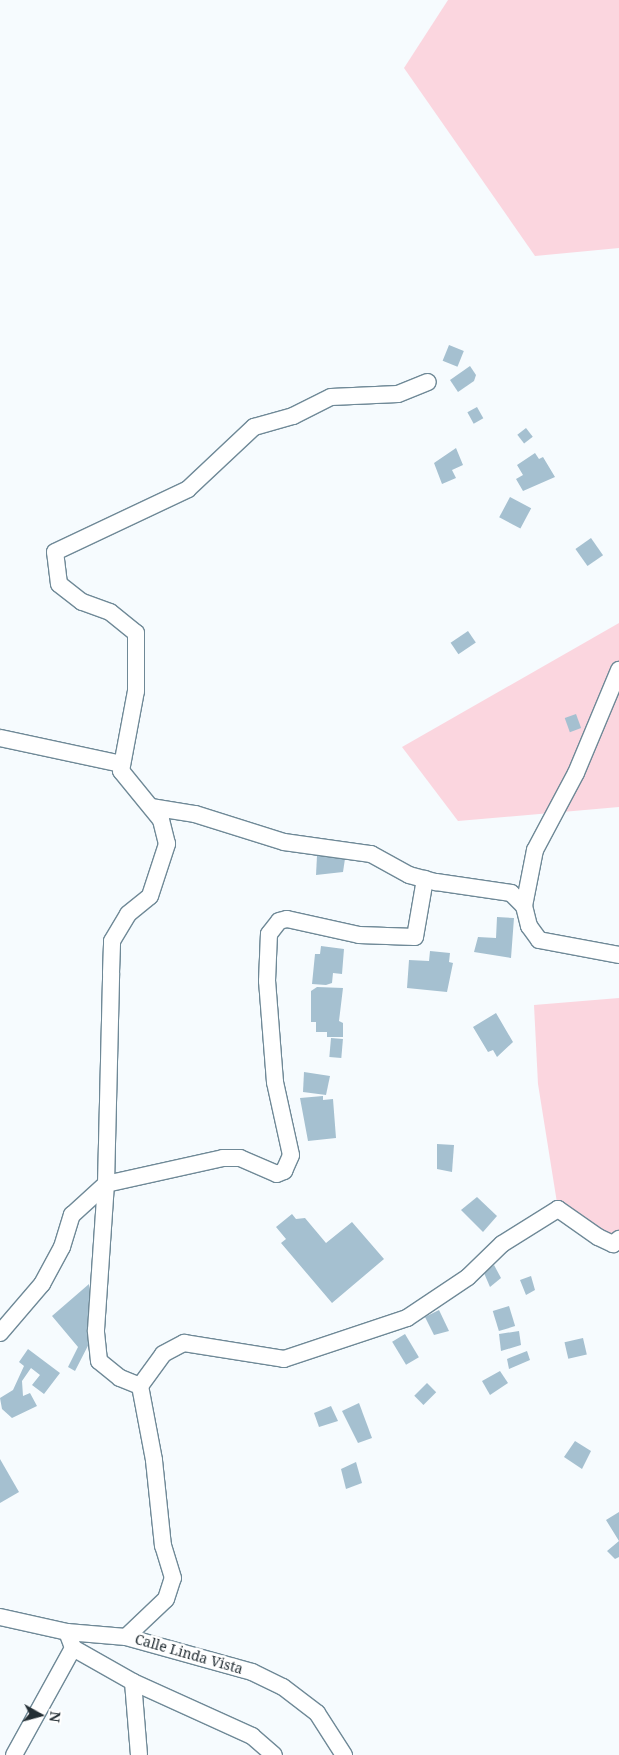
<!DOCTYPE html>
<html>
<head>
<meta charset="utf-8">
<style>
	body { margin:0 }
	#map { position:relative; width:619px; height:1755px; overflow:hidden; background:#f6fbfe; font-family:"Noto Serif",serif }
	div>[style] { position:absolute }
	[style*='--x'] { left:calc(var(--x)*1px); top:calc(var(--y)*1px); width:calc(var(--w)*1px); rotate:calc(var(--a)*1deg) }
	.green>* { inset:0; background:#fbd6df }
	.building>* { inset:0; background:#a5c0d0; transform-origin:0 0 }
	.roads { filter:drop-shadow(1px 0 #6f8997) drop-shadow(-1px 0 #6f8997) drop-shadow(0 1px #6f8997) drop-shadow(0 -1px #6f8997) }
	.minor>* { height:16px; margin:-8px; padding:0 8px; transform-origin:8px; border-radius:8px; background:#fff }
	span { translate:-50% -50%; white-space:nowrap; text-align:center; line-height:1.15; -webkit-text-stroke:5px #fff; paint-order:stroke }
	.street-label { font-size:14px; color:#232e34 }
	.north { position:absolute; left:15px; top:1690px; width:50px; height:50px; -webkit-text-stroke:4px #fff; paint-order:stroke; rotate:97deg; font-size:14px; font-weight:700; line-height:20px; text-align:center; color:#232e34 }
	.north::after { content:''; display:block; margin:auto; width:18px; height:22px; background:#232e34; clip-path:polygon(50% 0,100% 100%,50% 72%,0 100%) }
</style>
</head>
<body>
<div id="map">
	<div class="green">
		<div style="clip-path:polygon(448px 0,619px 0,619px 248px,535px 256px,404px 68px)"></div>
		<div style="clip-path:polygon(619px 623px,619px 807px,458px 821px,402px 747px)"></div>
		<div style="clip-path:polygon(619px 998px,619px 1239px,558px 1209px,538px 1084px,534px 1005px)"></div>
	</div>
	<div class="building">
		<div style="left:449px;top:345px;width:16px;height:17px;rotate:22deg"></div>
		<div style="clip-path:polygon(470px 366px,476px 375px,474px 381px,458px 392px,450px 380px)"></div>
		<div style="left:477px;top:407px;width:13px;height:11px;rotate:61deg"></div>
		<div style="left:526px;top:428px;width:11px;height:11px;rotate:52deg"></div>
		<div style="clip-path:polygon(456px 448px,463px 465px,452px 470px,456px 478px,442px 484px,434px 463px)"></div>
		<div style="clip-path:polygon(535px 453px,539px 459px,543px 457px,555px 477px,523px 491px,516px 479px,523px 475px,517px 465px)"></div>
		<div style="left:510px;top:497px;width:24px;height:23px;rotate:28deg"></div>
		<div style="left:591px;top:538px;width:21px;height:19px;rotate:55deg"></div>
		<div style="left:468px;top:631px;width:14px;height:21px;rotate:56deg"></div>
		<div style="left:576px;top:714px;width:15px;height:12px;rotate:70deg"></div>
		<div style="clip-path:polygon(323px 849px,346px 852px,343px 872px,316px 875px,317px 856px)"></div>
		<div style="clip-path:polygon(497px 917px,514px 918px,511px 958px,474px 952px,478px 937px,496px 938px)"></div>
		<div style="clip-path:polygon(321px 946px,344px 949px,342px 974px,333px 973px,332px 983px,326px 985px,312px 984px,315px 954px,320px 954px)"></div>
		<div style="clip-path:polygon(430px 951px,450px 953px,449px 962px,453px 963px,447px 992px,407px 988px,409px 960px,429px 961px)"></div>
		<div style="clip-path:polygon(317px 987px,343px 988px,339px 1021px,343px 1023px,343px 1037px,327px 1037px,327px 1032px,316px 1032px,316px 1022px,311px 1022px,311px 991px)"></div>
		<div style="clip-path:polygon(496px 1013px,513px 1042px,497px 1057px,493px 1050px,488px 1052px,473px 1027px)"></div>
		<div style="left:331px;top:1038px;width:12px;height:19px;rotate:5deg"></div>
		<div style="clip-path:polygon(304px 1072px,330px 1076px,326px 1095px,303px 1092px)"></div>
		<div style="clip-path:polygon(323px 1096px,323px 1100px,333px 1099px,336px 1138px,308px 1141px,300px 1098px)"></div>
		<div style="clip-path:polygon(437px 1144px,454px 1145px,452px 1172px,437px 1169px)"></div>
		<div style="clip-path:polygon(477px 1197px,497px 1216px,483px 1232px,461px 1210px)"></div>
		<div style="clip-path:polygon(292px 1214px,296px 1219px,305px 1218px,326px 1243px,352px 1222px,384px 1259px,332px 1303px,281px 1243px,286px 1239px,276px 1227px)"></div>
		<div style="clip-path:polygon(494px 1265px,501px 1278px,490px 1287px,484px 1273px)"></div>
		<div style="clip-path:polygon(531px 1276px,535px 1290px,526px 1295px,520px 1280px)"></div>
		<div style="clip-path:polygon(89px 1284px,94px 1334px,75px 1371px,68px 1367px,78px 1347px,52px 1316px)"></div>
		<div style="left:509px;top:1306px;width:21px;height:17px;rotate:73deg"></div>
		<div style="clip-path:polygon(439px 1310px,449px 1331px,434px 1335px,425px 1317px)"></div>
		<div style="clip-path:polygon(519px 1331px,521px 1345px,501px 1351px,499px 1334px)"></div>
		<div style="left:405px;top:1334px;width:27px;height:15px;rotate:59deg"></div>
		<div style="left:583px;top:1338px;width:17px;height:19px;rotate:77deg"></div>
		<div style="clip-path:polygon(28px 1349px,60px 1373px,44px 1394px,32px 1385px,40px 1375px,31px 1368px,22px 1381px,23px 1396px,30px 1393px,37px 1406px,12px 1418px,2px 1409px,0 1398px,13px 1390px,24px 1366px,19px 1362px)"></div>
		<div style="clip-path:polygon(527px 1351px,530px 1360px,509px 1369px,507px 1359px)"></div>
		<div style="clip-path:polygon(500px 1371px,508px 1383px,490px 1395px,482px 1381px)"></div>
		<div style="left:427px;top:1383px;width:13px;height:18px;rotate:45deg"></div>
		<div style="clip-path:polygon(359px 1403px,372px 1438px,358px 1443px,342px 1411px)"></div>
		<div style="clip-path:polygon(331px 1406px,338px 1421px,319px 1427px,314px 1413px)"></div>
		<div style="clip-path:polygon(575px 1441px,591px 1451px,582px 1469px,564px 1457px)"></div>
		<div style="clip-path:polygon(0 1459px,19px 1492px,0 1503px)"></div>
		<div style="clip-path:polygon(356px 1462px,362px 1483px,346px 1489px,341px 1469px)"></div>
		<div style="clip-path:polygon(619px 1512px,619px 1557px,615px 1559px,607px 1551px,619px 1541px,606px 1520px)"></div>
	</div>
	<div class="roads">
		<div class="minor">
			<div style="--x:0;--y:738;--w:124;--a:12.1"></div>
			<div style="--x:151;--y:807;--w:45;--a:9"></div>
			<div style="--x:195;--y:814;--w:93;--a:17.5"></div>
			<div style="--x:284;--y:842;--w:88;--a:7.9"></div>
			<div style="--x:371;--y:854;--w:43;--a:28.9"></div>
			<div style="--x:409;--y:875;--w:28;--a:15"></div>
			<div style="--x:436;--y:882;--w:76;--a:8.3"></div>
			<div style="--x:511;--y:893;--w:18;--a:45"></div>
			<div style="--x:524;--y:906;--w:21;--a:76"></div>
			<div style="--x:529;--y:926;--w:17;--a:54"></div>
			<div style="--x:539;--y:940;--w:81;--a:10.6"></div>
			<div style="--x:524;--y:906;--w:57;--a:-78.9"></div>
			<div style="--x:535;--y:850;--w:87;--a:-62"></div>
			<div style="--x:576;--y:773;--w:112;--a:-67.3"></div>
			<div style="--x:0;--y:1333;--w:65;--a:-49.4"></div>
			<div style="--x:42;--y:1284;--w:42;--a:-61.6"></div>
			<div style="--x:62;--y:1247;--w:34;--a:-73"></div>
			<div style="--x:72;--y:1215;--w:46;--a:-42.4"></div>
			<div style="--x:106;--y:1184;--w:120;--a:-12.5"></div>
			<div style="--x:223;--y:1158;--w:17;--a:0"></div>
			<div style="--x:240;--y:1158;--w:40;--a:23.4"></div>
			<div style="--x:277;--y:1174;--w:8;--a:-23"></div>
			<div style="--x:284;--y:1171;--w:17;--a:-66"></div>
			<div style="--x:291;--y:1155;--w:75;--a:-102.4"></div>
			<div style="--x:275;--y:1082;--w:101;--a:-94.5"></div>
			<div style="--x:267;--y:981;--w:47;--a:-87.6"></div>
			<div style="--x:269;--y:934;--w:16;--a:-52"></div>
			<div style="--x:279;--y:921;--w:8;--a:-14"></div>
			<div style="--x:287;--y:919;--w:74;--a:12.5"></div>
			<div style="--x:359;--y:935;--w:56;--a:2"></div>
			<div style="--x:415;--y:937;--w:59;--a:-80.2"></div>
			<div style="--x:140;--y:1386;--w:39;--a:-54"></div>
			<div style="--x:163;--y:1354;--w:24;--a:-28"></div>
			<div style="--x:184;--y:1343;--w:101;--a:9.1"></div>
			<div style="--x:284;--y:1359;--w:130;--a:-18.4"></div>
			<div style="--x:407;--y:1318;--w:73;--a:-33.9"></div>
			<div style="--x:468;--y:1277;--w:47;--a:-44.1"></div>
			<div style="--x:502;--y:1244;--w:66;--a:-32"></div>
			<div style="--x:558;--y:1209;--w:49;--a:35"></div>
			<div style="--x:598;--y:1237;--w:17;--a:25"></div>
			<div style="--x:613;--y:1244;--w:8;--a:-40"></div>
			<div style="--x:0;--y:1617;--w:69;--a:12.6"></div>
			<div style="--x:67;--y:1632;--w:59;--a:4.8"></div>
			<div style="--x:126;--y:1637;--w:131;--a:15.5"></div>
			<div style="--x:252;--y:1672;--w:34;--a:26"></div>
			<div style="--x:283;--y:1687;--w:43;--a:37.4"></div>
			<div style="--x:317;--y:1713;--w:50;--a:57.3"></div>
			<div style="--x:67;--y:1632;--w:17;--a:69"></div>
			<div style="--x:73;--y:1648;--w:69;--a:29.5"></div>
			<div style="--x:133;--y:1682;--w:131;--a:24.4"></div>
			<div style="--x:252;--y:1736;--w:29;--a:41"></div>
			<div style="--x:126;--y:1637;--w:55;--a:-43.5"></div>
			<div style="--x:166;--y:1599;--w:22;--a:-72"></div>
			<div style="--x:173;--y:1578;--w:34;--a:-107"></div>
			<div style="--x:163;--y:1546;--w:86;--a:-96"></div>
			<div style="--x:154;--y:1460;--w:75;--a:-100.7"></div>
			<div style="--x:140;--y:1386;--w:22;--a:-158"></div>
			<div style="--x:120;--y:1378;--w:27;--a:-141"></div>
			<div style="--x:99;--y:1361;--w:31;--a:-96"></div>
			<div style="--x:96;--y:1330;--w:146;--a:-86.1"></div>
			<div style="--x:106;--y:1184;--w:211;--a:-88.6"></div>
			<div style="--x:111;--y:973;--w:32;--a:-88"></div>
			<div style="--x:112;--y:941;--w:31;--a:-59"></div>
			<div style="--x:128;--y:914;--w:28;--a:-39"></div>
			<div style="--x:150;--y:896;--w:55;--a:-71.9"></div>
			<div style="--x:167;--y:844;--w:25;--a:-104"></div>
			<div style="--x:161;--y:820;--w:63;--a:-129.2"></div>
			<div style="--x:121;--y:771;--w:81;--a:-79.4"></div>
			<div style="--x:136;--y:691;--w:58;--a:-90"></div>
			<div style="--x:136;--y:633;--w:33;--a:-141"></div>
			<div style="--x:110;--y:612;--w:30;--a:-160"></div>
			<div style="--x:82;--y:602;--w:29;--a:-142"></div>
			<div style="--x:59;--y:584;--w:32;--a:-97"></div>
			<div style="--x:55;--y:552;--w:147;--a:-25.3"></div>
			<div style="--x:188;--y:489;--w:91;--a:-43.2"></div>
			<div style="--x:254;--y:427;--w:41;--a:-15.8"></div>
			<div style="--x:293;--y:416;--w:42;--a:-26.6"></div>
			<div style="--x:331;--y:397;--w:67;--a:-2.6"></div>
			<div style="--x:398;--y:394;--w:32;--a:-22"></div>
			<div style="--x:133;--y:1682;--w:73;--a:85.3"></div>
			<div style="--x:14;--y:1755;--w:122;--a:-61.1"></div>
		</div>
	</div>
	<div class="street-label">
		<span style="left:189px;top:1654px;rotate:16deg">Calle Linda Vista</span>
	</div>
	<div class="north">N</div>
</div>
</body>
</html>
